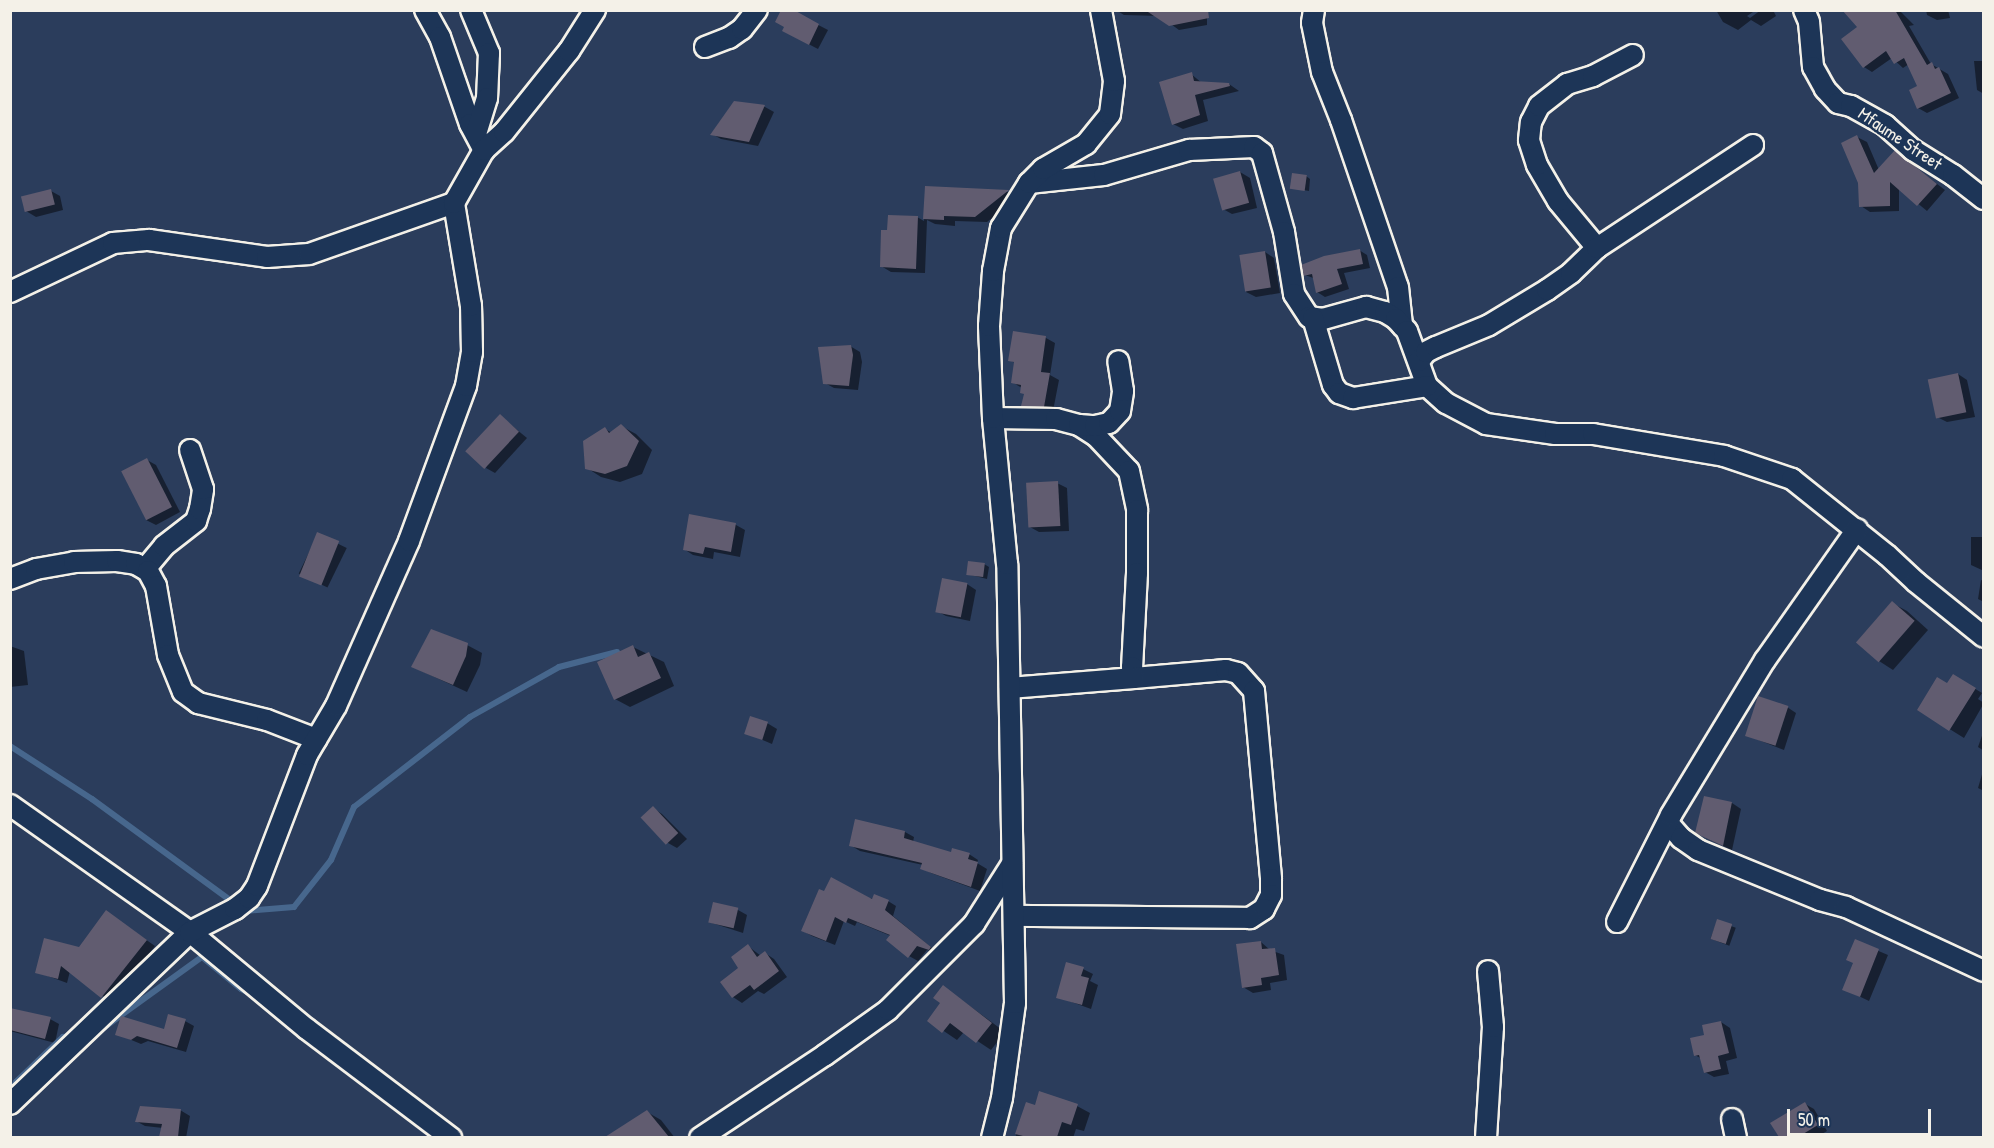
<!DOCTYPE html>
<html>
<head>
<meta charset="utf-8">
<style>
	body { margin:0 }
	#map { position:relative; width:1994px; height:1148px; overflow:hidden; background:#2b3d5c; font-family:"Patrick Hand",sans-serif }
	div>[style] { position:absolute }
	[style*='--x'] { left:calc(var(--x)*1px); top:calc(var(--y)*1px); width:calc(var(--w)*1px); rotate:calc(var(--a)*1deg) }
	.shadow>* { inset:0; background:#0007; transform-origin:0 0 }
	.stream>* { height:6px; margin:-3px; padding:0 3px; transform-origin:3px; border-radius:3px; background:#47678d }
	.building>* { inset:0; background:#615c70; transform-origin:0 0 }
	.roads { filter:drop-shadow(2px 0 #f4f1e8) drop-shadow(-2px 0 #f4f1e8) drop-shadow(0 2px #f4f1e8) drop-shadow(0 -2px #f4f1e8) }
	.minor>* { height:20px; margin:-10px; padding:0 10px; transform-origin:10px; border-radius:10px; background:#1d3557 }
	span { translate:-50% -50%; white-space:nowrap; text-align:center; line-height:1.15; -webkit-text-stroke:5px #1d3557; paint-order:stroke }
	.street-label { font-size:18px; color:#f4f1e8 }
	.frame { position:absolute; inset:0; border:12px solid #f4f1e8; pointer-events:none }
	.scale { position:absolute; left:1787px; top:1109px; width:144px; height:27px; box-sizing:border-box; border:3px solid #f4f1e8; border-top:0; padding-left:8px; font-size:18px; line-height:21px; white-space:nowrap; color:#f4f1e8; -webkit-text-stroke:4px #1d3557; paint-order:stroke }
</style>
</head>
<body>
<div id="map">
	<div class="shadow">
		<div style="clip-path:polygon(1116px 10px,1207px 10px,1207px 25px,1179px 30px,1160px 16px,1124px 15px)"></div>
		<div style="clip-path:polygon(1716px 10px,1756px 10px,1747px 16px,1750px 18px,1761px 10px,1773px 10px,1776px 16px,1761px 26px,1751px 20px,1738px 30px,1723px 22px)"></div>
		<div style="clip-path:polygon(1881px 10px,1899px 10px,1914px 25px,1909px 26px,1931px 64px,1948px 74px,1959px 98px,1927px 113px,1918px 108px,1919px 86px,1909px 64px,1903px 68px,1892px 58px,1872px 72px,1864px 67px)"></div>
		<div style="clip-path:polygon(1926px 10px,1948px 10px,1950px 18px,1937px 20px,1927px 15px)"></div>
		<div style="clip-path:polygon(793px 12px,828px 30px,818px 49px,793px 36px)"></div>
		<div style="clip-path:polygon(1974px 61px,1984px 61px,1984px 94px,1977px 90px)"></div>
		<div style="clip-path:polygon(1191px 74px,1202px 83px,1229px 84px,1239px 91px,1203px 100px,1208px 121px,1183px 129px,1173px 124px)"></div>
		<div style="clip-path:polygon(735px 103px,765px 107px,774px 112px,758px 146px,721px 139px,712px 134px)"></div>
		<div style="clip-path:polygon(1857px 137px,1867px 142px,1879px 170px,1895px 152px,1945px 190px,1927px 211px,1899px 188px,1899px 211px,1870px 212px,1861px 206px)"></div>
		<div style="clip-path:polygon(1240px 172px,1250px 178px,1257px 208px,1232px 214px,1223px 209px)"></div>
		<div style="clip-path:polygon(1306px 176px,1310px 179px,1309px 191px,1292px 188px)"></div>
		<div style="clip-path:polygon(926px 187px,1009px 192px,1018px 197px,987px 222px,955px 221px,955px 226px,935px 224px,927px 220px,925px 273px,891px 272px,881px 266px,888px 232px,917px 217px,924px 221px)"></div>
		<div style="clip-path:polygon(51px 191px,60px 196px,63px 210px,36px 217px,26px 211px)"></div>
		<div style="clip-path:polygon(1359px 250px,1367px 255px,1370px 268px,1344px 273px,1349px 289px,1325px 297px,1317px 292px,1316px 279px,1305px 275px)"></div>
		<div style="clip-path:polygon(1265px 252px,1274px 258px,1280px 293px,1256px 297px,1246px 292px)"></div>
		<div style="clip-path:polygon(1014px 333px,1046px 338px,1055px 343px,1050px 375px,1059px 380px,1053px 411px,1032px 410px,1023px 405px,1025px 394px,1022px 388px,1012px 382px,1015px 363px,1010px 360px)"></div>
		<div style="clip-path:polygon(850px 346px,860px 352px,862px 362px,858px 390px,834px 388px,825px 383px)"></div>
		<div style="clip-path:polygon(1958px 374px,1967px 380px,1975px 417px,1947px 422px,1937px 417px)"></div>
		<div style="clip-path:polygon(500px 416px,527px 438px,495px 473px,486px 468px)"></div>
		<div style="clip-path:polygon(621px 426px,636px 434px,652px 450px,642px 474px,620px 482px,601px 477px,587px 468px,605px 429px,612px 433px)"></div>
		<div style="clip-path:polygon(147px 460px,156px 465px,180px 512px,156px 525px,146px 520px)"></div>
		<div style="clip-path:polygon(1057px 483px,1067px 488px,1069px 531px,1039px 532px,1030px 527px)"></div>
		<div style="clip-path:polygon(690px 516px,736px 525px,745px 530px,740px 557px,714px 552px,713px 559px,693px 555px,684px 549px)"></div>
		<div style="left:318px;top:534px;width:32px;height:44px;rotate:26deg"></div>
		<div style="clip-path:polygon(1971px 537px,1984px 537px,1984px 571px,1971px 565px)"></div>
		<div style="clip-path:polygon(984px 564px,989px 567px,987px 579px,967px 574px)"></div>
		<div style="clip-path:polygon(1981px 580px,1984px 581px,1984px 602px,1978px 599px)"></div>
		<div style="clip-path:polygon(967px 584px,976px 590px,970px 621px,946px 616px,937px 611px)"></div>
		<div style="clip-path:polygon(1892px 603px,1907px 611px,1928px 630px,1893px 670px,1879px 661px)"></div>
		<div style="clip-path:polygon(467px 645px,482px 653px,480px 665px,467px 692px,413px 667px)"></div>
		<div style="clip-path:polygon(10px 646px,24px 651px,28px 685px,10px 687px)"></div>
		<div style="clip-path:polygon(633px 647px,664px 662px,674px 686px,630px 707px,615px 699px)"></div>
		<div style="clip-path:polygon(1954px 676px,1982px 693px,1978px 699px,1984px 703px,1964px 738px,1919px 710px,1948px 685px)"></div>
		<div style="clip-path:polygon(1787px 707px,1796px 713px,1784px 750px,1746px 735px)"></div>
		<div style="clip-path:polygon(767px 723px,777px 729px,772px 744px,746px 733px)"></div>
		<div style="clip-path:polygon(1984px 730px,1984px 751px,1978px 747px)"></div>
		<div style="clip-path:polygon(1983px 771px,1984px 771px,1984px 791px,1978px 788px)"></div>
		<div style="clip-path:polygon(1705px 798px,1732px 803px,1741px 809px,1732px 850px,1706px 838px)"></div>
		<div style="clip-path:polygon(653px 808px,662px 814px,687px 839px,677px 848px,668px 843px)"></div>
		<div style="clip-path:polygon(905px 832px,914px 837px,913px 842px,952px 854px,969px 854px,978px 860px,977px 863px,987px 869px,980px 891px,931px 873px,922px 868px,923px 865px,860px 851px,850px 845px)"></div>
		<div style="clip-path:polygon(820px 891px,888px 901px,896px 906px,893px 916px,938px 953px,927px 950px,918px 961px,909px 956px,891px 936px,857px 922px,855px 926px,844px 921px,835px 945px,812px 936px,803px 931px)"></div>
		<div style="clip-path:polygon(714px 904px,738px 910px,747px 915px,743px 933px,709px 922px)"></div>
		<div style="clip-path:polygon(115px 918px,155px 946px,111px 1002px,70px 971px,67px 983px,37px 972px,80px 949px)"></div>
		<div style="left:1717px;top:921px;width:20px;height:19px;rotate:20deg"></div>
		<div style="clip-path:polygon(1855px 941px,1888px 955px,1869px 1001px,1844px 989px,1854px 963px)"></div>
		<div style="clip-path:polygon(1261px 942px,1270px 950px,1284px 955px,1287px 980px,1270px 983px,1271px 990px,1253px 993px,1243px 987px)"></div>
		<div style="clip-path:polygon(748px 946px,761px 956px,765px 953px,774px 959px,787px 977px,764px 994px,758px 991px,742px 1003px,733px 997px)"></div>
		<div style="clip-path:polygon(1083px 969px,1093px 974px,1090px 981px,1098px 985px,1091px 1009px,1058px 997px)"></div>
		<div style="clip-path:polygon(944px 987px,1005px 1032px,991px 1050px,964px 1032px,957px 1040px,929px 1021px,942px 1003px)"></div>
		<div style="clip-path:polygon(10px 1009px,50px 1019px,59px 1024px,55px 1043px,10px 1031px)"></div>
		<div style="clip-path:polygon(185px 1021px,194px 1026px,186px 1052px,148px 1041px,141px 1044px,117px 1034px,165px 1030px)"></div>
		<div style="clip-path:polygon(1721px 1022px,1730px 1028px,1737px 1058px,1726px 1061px,1729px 1074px,1714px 1077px,1705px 1072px,1702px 1059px,1695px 1055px,1706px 1036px)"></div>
		<div style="clip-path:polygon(1027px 1104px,1036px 1107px,1077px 1106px,1090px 1113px,1084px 1131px,1076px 1129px,1073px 1138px,1015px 1138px)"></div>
		<div style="clip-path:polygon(1805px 1104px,1814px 1109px,1827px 1131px,1815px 1138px,1781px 1138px,1773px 1124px)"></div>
		<div style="clip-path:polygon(180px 1110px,190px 1116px,186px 1138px,161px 1138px,163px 1128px,145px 1126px,136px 1121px)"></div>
		<div style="clip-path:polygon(647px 1112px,661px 1120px,675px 1138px,613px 1138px,611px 1135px)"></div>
	</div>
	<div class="stream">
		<div style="--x:10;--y:746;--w:98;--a:32.9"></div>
		<div style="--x:92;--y:799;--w:190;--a:36.2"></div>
		<div style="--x:245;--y:911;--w:49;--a:-4.7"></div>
		<div style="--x:294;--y:907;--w:60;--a:-51.8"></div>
		<div style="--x:331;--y:860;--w:58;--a:-66.5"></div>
		<div style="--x:354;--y:807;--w:147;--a:-37.8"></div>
		<div style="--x:470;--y:717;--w:102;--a:-29.3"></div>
		<div style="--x:559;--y:667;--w:60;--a:-14.5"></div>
		<div style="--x:102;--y:1029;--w:123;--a:-35.8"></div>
		<div style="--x:202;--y:957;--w:50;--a:39.4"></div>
		<div style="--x:241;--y:989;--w:14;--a:25"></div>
		<div style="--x:10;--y:1093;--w:13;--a:-61"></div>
		<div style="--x:16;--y:1082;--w:65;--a:-43.8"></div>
		<div style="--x:63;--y:1037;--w:9;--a:-6"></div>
	</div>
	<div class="building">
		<div style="clip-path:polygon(781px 10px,794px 10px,819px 24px,809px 45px,782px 31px,784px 27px,775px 22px)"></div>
		<div style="clip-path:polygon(1145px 10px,1208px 10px,1209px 18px,1169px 26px)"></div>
		<div style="clip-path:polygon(1842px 10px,1895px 10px,1927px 65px,1932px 62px,1935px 69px,1939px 67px,1951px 93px,1917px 109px,1909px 90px,1917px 86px,1904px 58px,1894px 64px,1886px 51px,1863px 68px,1841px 39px,1857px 27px)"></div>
		<div style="clip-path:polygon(1192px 72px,1194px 81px,1229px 83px,1230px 86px,1195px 95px,1200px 115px,1172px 125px,1159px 82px)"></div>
		<div style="clip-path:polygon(734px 101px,765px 105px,749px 142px,710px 135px)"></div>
		<div style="clip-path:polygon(1857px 135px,1874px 173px,1895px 150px,1937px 184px,1917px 206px,1890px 182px,1890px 206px,1859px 207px,1858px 183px,1841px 143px)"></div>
		<div style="left:1240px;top:171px;width:33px;height:28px;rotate:74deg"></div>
		<div style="left:1292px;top:173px;width:15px;height:16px;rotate:8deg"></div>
		<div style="clip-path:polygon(925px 186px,1009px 190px,975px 217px,944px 216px,944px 220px,923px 219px)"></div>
		<div style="left:51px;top:189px;width:16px;height:31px;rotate:76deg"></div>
		<div style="clip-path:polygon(888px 215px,918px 216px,916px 269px,880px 267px,881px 230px,887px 230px)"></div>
		<div style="clip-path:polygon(1360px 249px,1363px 264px,1337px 269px,1342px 284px,1316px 293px,1312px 274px,1303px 276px,1301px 265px,1324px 256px)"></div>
		<div style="left:1265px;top:251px;width:37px;height:26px;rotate:81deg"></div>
		<div style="clip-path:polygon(1013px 331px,1046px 336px,1041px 372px,1050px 373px,1044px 407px,1021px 406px,1024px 394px,1020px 393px,1021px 385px,1011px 383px,1014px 362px,1008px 361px)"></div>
		<div style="clip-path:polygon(851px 345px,853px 355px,849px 386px,823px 384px,818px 347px)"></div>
		<div style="left:1958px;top:373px;width:40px;height:31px;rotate:78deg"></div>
		<div style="left:500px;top:414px;width:26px;height:51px;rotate:43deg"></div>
		<div style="clip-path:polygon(621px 424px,639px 441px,627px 466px,605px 474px,585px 469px,583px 441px,605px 427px,609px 433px)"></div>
		<div style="left:147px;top:458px;width:55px;height:29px;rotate:63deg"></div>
		<div style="left:1058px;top:481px;width:45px;height:32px;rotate:87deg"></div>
		<div style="clip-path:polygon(689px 514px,736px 523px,731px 552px,705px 547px,703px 554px,683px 550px)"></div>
		<div style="left:317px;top:532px;width:24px;height:48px;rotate:22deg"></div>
		<div style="left:968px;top:561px;width:17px;height:14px;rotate:7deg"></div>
		<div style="left:942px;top:578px;width:26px;height:35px;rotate:11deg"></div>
		<div style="left:1892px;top:601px;width:30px;height:55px;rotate:41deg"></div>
		<div style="clip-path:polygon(431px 629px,468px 643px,466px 656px,453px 685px,411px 667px)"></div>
		<div style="clip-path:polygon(633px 645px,638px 657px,649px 652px,661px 678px,614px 700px,597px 662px)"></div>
		<div style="clip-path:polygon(1953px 674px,1976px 688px,1949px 731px,1917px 710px,1937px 677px,1947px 683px)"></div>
		<div style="left:1758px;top:696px;width:32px;height:42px;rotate:18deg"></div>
		<div style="left:750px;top:716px;width:19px;height:19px;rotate:18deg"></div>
		<div style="clip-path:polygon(1704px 796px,1732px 802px,1723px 846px,1695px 833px)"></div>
		<div style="left:653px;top:806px;width:37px;height:17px;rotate:47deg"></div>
		<div style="clip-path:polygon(855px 819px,905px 831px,904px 838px,951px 852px,952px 848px,970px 853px,968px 859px,978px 862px,971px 887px,920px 869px,922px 863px,849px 846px)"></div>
		<div style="clip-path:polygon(831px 877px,872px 899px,874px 894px,889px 900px,885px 910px,931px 947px,929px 950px,917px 946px,908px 958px,886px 940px,890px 935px,848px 918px,846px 923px,835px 917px,826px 941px,801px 931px,819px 889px,824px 891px)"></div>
		<div style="left:713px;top:902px;width:26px;height:21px;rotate:13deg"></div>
		<div style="clip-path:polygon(106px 910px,147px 940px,101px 998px,61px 966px,58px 979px,35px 973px,44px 938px,79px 947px)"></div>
		<div style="left:1717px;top:919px;width:16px;height:21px;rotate:18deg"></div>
		<div style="clip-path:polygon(1855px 939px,1879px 949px,1860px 997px,1842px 990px,1853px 963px,1846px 960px)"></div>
		<div style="clip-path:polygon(1261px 941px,1262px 949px,1275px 948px,1279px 975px,1261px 978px,1262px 985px,1242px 988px,1236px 944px)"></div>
		<div style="clip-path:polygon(748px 944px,757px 957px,765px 951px,779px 971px,754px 990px,750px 985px,732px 998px,720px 982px,738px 968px,731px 957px)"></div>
		<div style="clip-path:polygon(1066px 962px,1084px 967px,1081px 976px,1089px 978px,1082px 1005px,1056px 998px)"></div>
		<div style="clip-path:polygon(943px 985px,992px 1023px,976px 1043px,950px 1023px,942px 1033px,927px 1021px,940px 1003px,933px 998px)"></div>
		<div style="clip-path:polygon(10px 1008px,51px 1017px,45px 1039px,10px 1030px)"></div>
		<div style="clip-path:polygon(168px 1014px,186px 1019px,177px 1048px,137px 1036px,131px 1040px,115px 1035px,121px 1016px,164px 1029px)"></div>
		<div style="clip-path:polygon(1721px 1021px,1729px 1053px,1718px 1056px,1721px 1069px,1704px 1073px,1699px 1055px,1694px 1056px,1690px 1038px,1704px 1035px,1702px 1025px)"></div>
		<div style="clip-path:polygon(1039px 1091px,1078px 1104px,1071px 1125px,1062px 1122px,1057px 1137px,1027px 1137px,1015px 1134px,1026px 1102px,1035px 1105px)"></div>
		<div style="clip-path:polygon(1805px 1102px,1818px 1125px,1798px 1137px,1779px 1137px,1770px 1123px)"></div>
		<div style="clip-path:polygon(140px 1106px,181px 1109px,178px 1137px,159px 1137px,162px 1124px,135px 1122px)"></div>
		<div style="clip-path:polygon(647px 1110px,669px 1137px,605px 1137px)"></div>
	</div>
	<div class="roads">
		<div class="minor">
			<div style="--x:425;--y:10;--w:31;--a:61"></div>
			<div style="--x:440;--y:37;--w:92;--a:71"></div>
			<div style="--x:470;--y:124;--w:30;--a:62"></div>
			<div style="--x:471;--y:10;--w:47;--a:67.3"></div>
			<div style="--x:489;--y:53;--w:45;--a:92.5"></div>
			<div style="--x:487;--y:98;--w:38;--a:107"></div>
			<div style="--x:1314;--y:10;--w:13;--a:99"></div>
			<div style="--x:1312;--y:23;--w:50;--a:78.5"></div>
			<div style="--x:1322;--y:72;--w:52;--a:68.4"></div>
			<div style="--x:1341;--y:120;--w:176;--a:71.2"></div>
			<div style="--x:1398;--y:287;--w:39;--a:84"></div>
			<div style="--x:1804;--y:10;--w:13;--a:67"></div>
			<div style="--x:1809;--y:22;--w:45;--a:84.9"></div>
			<div style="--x:1813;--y:67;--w:25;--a:61"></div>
			<div style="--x:1825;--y:89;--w:19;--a:47"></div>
			<div style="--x:1838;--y:103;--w:13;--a:13"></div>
			<div style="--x:1851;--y:106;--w:39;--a:29"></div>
			<div style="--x:1885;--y:125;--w:38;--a:42"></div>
			<div style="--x:1913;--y:150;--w:47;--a:32"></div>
			<div style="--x:1953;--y:175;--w:39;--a:38"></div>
			<div style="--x:705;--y:47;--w:26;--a:-21"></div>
			<div style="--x:729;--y:38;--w:16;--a:-35"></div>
			<div style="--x:742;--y:29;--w:24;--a:-52"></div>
			<div style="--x:1029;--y:183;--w:75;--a:-6.1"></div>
			<div style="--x:1104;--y:175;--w:89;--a:-16.4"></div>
			<div style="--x:1189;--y:150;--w:65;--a:-2.6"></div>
			<div style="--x:1254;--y:147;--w:10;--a:37"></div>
			<div style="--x:1262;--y:153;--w:82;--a:74.4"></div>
			<div style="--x:1284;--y:232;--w:63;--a:80.8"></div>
			<div style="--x:1294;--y:294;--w:27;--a:57"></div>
			<div style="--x:1309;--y:317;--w:14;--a:8"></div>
			<div style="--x:1323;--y:319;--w:45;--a:-15.6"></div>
			<div style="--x:1366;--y:307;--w:20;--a:15"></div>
			<div style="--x:1385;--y:312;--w:13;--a:32"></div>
			<div style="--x:1396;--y:319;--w:16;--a:47"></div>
			<div style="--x:1407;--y:331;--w:59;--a:70"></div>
			<div style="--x:1427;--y:386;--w:25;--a:42"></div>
			<div style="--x:1446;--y:403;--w:45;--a:27.7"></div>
			<div style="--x:1486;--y:424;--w:70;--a:8.2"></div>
			<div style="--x:1555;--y:434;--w:38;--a:0"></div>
			<div style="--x:1593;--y:434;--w:133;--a:9.5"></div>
			<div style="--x:1724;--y:456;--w:72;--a:18.7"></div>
			<div style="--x:1792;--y:479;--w:122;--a:38.7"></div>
			<div style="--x:1887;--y:555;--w:40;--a:43"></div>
			<div style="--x:1916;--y:582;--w:87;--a:39"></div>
			<div style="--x:1597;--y:248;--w:61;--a:-129.7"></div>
			<div style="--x:1558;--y:201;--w:42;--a:-120.3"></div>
			<div style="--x:1537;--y:165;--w:26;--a:-108"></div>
			<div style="--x:1529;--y:140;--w:18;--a:-84"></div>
			<div style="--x:1531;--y:122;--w:18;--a:-63"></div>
			<div style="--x:1539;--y:106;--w:36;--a:-38"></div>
			<div style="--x:1567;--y:84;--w:27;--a:-17"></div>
			<div style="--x:1593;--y:76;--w:45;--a:-27.7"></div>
			<div style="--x:10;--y:292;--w:114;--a:-25.4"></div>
			<div style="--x:113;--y:243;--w:36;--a:-5"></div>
			<div style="--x:149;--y:240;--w:119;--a:8.2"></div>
			<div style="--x:267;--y:257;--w:42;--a:-4.1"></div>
			<div style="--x:309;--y:254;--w:154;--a:-19.4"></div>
			<div style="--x:1313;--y:318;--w:70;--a:73.4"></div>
			<div style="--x:1333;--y:385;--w:10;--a:53"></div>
			<div style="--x:1339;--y:393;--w:15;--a:20"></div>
			<div style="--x:1353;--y:398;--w:75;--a:-9.2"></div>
			<div style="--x:1419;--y:361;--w:11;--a:-52"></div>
			<div style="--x:1426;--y:352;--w:11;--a:-27"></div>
			<div style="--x:1436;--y:347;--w:57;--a:-22.5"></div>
			<div style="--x:1489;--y:325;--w:68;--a:-31.1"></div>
			<div style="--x:1547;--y:290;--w:29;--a:-35"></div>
			<div style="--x:1571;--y:273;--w:36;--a:-44"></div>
			<div style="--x:1597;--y:248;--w:187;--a:-33.4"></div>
			<div style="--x:993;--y:418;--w:63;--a:0.9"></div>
			<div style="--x:1056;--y:419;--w:24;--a:15"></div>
			<div style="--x:1079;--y:425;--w:20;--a:33"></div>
			<div style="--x:1096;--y:436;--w:48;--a:46.7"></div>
			<div style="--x:1129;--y:471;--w:40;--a:78"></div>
			<div style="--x:1137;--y:510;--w:63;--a:90"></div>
			<div style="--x:1137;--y:573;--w:94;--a:93"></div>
			<div style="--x:1132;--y:667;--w:11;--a:80"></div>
			<div style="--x:1134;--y:678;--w:92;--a:-5"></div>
			<div style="--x:1226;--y:670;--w:12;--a:14"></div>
			<div style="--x:1238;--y:673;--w:24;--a:48"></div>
			<div style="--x:1254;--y:691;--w:189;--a:84.8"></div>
			<div style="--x:1271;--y:879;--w:16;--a:90"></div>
			<div style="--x:1271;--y:895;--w:16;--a:117"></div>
			<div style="--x:1264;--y:909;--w:17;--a:147"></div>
			<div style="--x:1250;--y:918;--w:235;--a:-179.5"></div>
			<div style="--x:1079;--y:425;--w:16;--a:4"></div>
			<div style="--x:1095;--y:426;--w:14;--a:-12"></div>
			<div style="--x:1109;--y:423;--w:16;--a:-47"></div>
			<div style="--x:1120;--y:411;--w:20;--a:-81"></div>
			<div style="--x:1123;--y:391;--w:30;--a:-99"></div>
			<div style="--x:145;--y:569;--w:30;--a:-50"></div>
			<div style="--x:164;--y:546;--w:41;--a:-38"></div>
			<div style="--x:196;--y:521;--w:13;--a:-72"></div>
			<div style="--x:200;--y:509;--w:20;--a:-81"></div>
			<div style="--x:203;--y:489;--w:41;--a:-108.4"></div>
			<div style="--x:10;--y:579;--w:28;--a:-21"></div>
			<div style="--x:36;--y:569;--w:39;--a:-10"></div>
			<div style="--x:74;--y:562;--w:43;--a:-1.3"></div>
			<div style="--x:117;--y:561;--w:19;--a:9"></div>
			<div style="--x:136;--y:564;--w:14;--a:30"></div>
			<div style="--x:148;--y:571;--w:17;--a:62"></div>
			<div style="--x:156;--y:586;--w:70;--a:80.1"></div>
			<div style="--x:168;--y:655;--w:40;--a:68"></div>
			<div style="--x:183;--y:692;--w:19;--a:36"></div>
			<div style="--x:198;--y:703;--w:71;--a:13.8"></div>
			<div style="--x:267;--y:720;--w:53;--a:21.2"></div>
			<div style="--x:1010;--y:688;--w:124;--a:-4.6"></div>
			<div style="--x:10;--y:805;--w:220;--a:35.2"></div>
			<div style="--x:190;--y:932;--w:152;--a:39.7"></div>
			<div style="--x:307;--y:1029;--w:181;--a:37.1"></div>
			<div style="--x:1668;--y:823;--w:20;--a:49"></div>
			<div style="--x:1681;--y:838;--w:21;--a:35"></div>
			<div style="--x:1698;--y:850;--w:132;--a:22.3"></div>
			<div style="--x:1820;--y:900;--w:27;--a:15"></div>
			<div style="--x:1846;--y:907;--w:152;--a:24.9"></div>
			<div style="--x:1617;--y:922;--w:120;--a:-63.2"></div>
			<div style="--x:1671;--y:815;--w:181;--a:-58.8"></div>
			<div style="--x:1765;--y:660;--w:160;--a:-54.9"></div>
			<div style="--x:10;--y:1104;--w:249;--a:-43.7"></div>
			<div style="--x:190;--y:932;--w:51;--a:-27.1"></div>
			<div style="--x:235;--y:909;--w:18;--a:-38"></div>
			<div style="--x:249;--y:898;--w:14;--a:-56"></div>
			<div style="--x:257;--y:886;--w:140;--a:-69.1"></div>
			<div style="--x:307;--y:755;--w:57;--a:-59.4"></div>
			<div style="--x:336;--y:706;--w:180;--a:-66.1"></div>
			<div style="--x:409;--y:541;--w:165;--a:-69.8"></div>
			<div style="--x:466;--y:386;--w:35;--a:-80"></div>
			<div style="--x:472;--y:352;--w:46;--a:-91.2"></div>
			<div style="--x:471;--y:306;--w:104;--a:-99.4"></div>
			<div style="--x:454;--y:203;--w:61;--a:-60.5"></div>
			<div style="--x:484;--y:150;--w:27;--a:-42"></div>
			<div style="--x:504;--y:132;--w:104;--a:-51.3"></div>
			<div style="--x:569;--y:51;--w:49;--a:-57.6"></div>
			<div style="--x:1732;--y:1119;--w:19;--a:78"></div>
			<div style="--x:700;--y:1138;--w:150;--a:-33.6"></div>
			<div style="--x:825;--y:1055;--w:77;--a:-35.5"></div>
			<div style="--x:888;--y:1010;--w:122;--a:-45"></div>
			<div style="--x:974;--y:924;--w:71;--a:-57.7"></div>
			<div style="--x:992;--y:1138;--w:41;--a:-76"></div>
			<div style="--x:1002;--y:1098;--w:96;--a:-82.2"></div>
			<div style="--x:1015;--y:1003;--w:439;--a:-91"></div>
			<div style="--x:1007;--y:564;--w:147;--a:-95.5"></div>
			<div style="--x:993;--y:418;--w:92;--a:-92.5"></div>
			<div style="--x:989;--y:326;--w:55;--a:-85.8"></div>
			<div style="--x:993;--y:271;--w:44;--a:-79.5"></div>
			<div style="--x:1001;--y:228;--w:53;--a:-58.1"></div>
			<div style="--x:1029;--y:183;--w:20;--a:-45"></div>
			<div style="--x:1043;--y:169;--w:50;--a:-30.2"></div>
			<div style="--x:1086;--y:144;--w:38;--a:-51"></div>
			<div style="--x:1110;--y:114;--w:33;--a:-83"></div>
			<div style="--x:1114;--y:81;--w:72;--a:-100.4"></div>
			<div style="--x:1486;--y:1138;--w:111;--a:-86.4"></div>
			<div style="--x:1493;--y:1027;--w:56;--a:-95.1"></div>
		</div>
	</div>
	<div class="street-label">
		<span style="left:1900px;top:139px;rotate:34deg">Mfaume Street</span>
	</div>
	<div class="frame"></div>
	<div class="scale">50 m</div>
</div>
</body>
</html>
